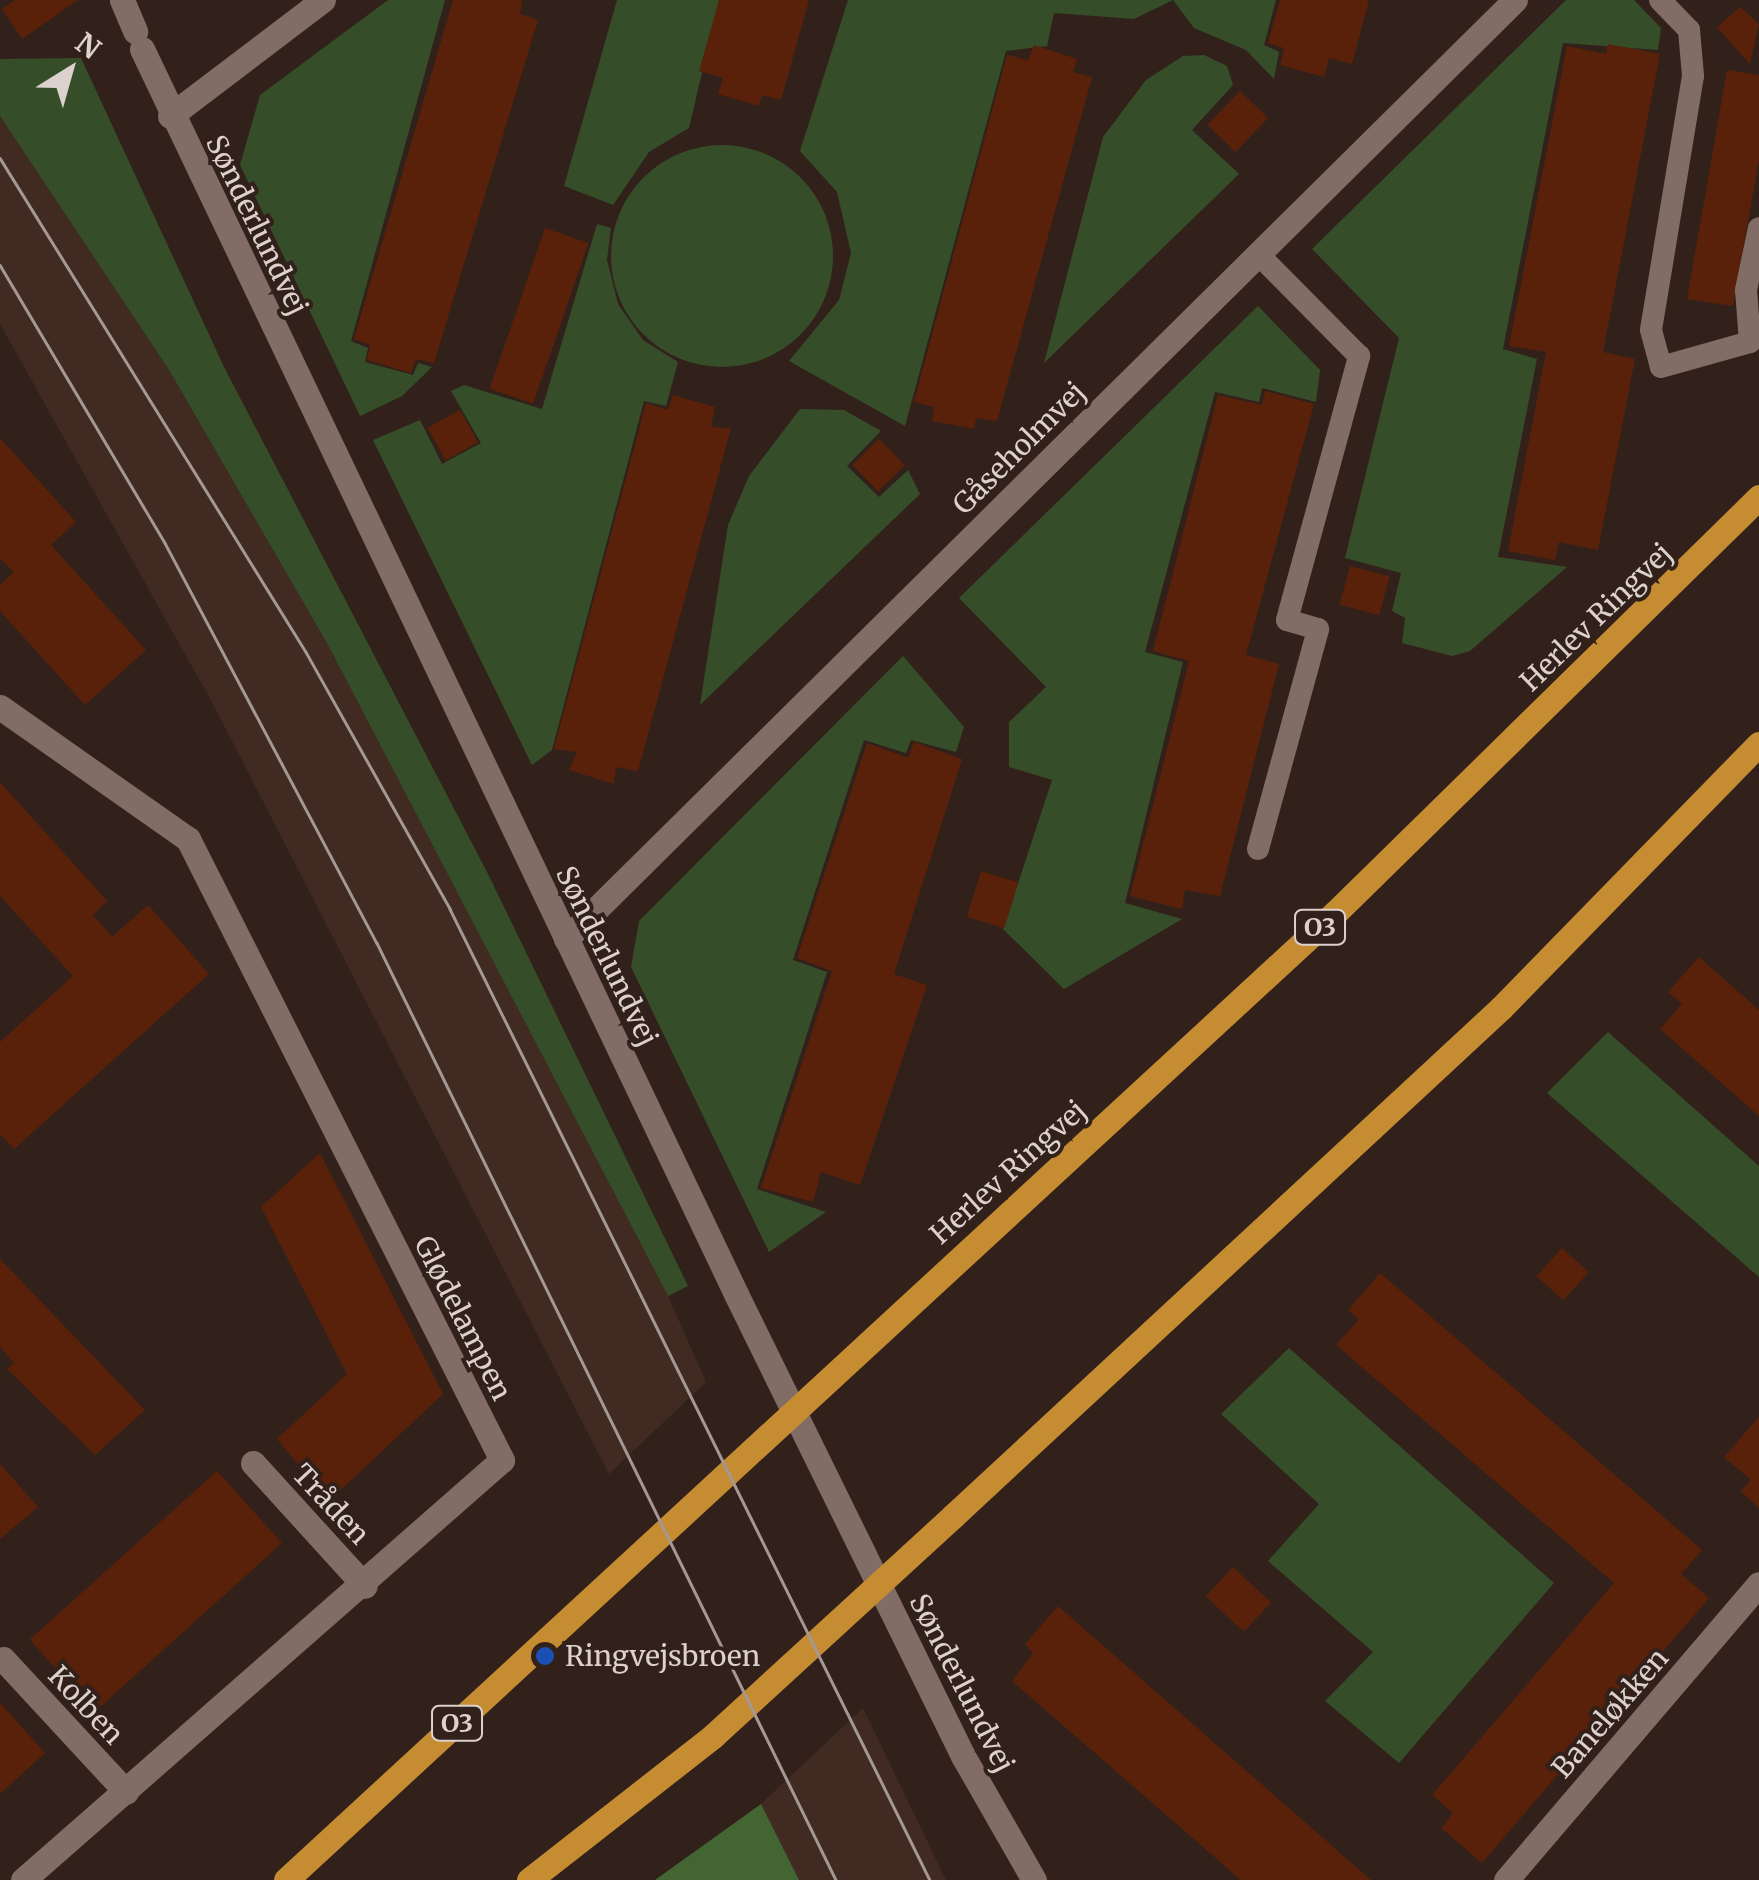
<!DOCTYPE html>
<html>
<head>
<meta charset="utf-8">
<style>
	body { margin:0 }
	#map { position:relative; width:1759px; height:1880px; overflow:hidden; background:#32211b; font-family:Merriweather,serif }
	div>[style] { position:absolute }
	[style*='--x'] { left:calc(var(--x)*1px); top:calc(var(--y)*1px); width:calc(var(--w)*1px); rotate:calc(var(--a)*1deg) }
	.built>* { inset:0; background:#402a22 }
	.green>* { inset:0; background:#354e29 }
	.round { border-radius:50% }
	.forest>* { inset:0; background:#426531 }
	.building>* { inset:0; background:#592109; transform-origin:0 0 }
	.lane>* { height:22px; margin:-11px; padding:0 11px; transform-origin:11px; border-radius:11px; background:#816d66 }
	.street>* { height:25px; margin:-12.5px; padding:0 12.5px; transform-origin:12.5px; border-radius:12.5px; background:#816d66 }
	.primary>* { height:25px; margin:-12.5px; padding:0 12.5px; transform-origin:12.5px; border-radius:12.5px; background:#c58c32 }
	.tram>* { height:2.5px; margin:-1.25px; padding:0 1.25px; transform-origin:1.25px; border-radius:1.25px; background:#a59894 }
	.dots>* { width:28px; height:28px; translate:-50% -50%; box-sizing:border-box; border:5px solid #32211b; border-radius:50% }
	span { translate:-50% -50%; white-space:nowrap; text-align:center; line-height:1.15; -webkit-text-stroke:8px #32211b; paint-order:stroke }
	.shield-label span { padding:2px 8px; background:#32211b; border:2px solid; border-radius:8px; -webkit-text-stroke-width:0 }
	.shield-label { font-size:25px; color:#dcd1cd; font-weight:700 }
	.street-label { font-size:28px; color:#dcd1cd }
	.poi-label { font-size:28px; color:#dcd1cd }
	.left { translate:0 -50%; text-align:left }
	.north { position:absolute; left:20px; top:20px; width:100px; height:100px; -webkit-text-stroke:8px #32211b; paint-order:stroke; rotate:37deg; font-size:28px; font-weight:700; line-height:40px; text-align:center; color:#dcd1cd }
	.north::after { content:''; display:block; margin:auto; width:35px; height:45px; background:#dcd1cd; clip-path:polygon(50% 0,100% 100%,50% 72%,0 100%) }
</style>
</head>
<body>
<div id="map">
	<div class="built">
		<div style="clip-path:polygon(0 116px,169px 370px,328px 645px,668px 1296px,706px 1382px,609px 1474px,213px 704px,0 324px)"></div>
		<div style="clip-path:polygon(863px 1708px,946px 1880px,799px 1880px,761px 1804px)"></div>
	</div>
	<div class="green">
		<div style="clip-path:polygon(388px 0,445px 0,351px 341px,368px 348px,365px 362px,413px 375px,418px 363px,432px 367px,402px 396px,360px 416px,240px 165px,260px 95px)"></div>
		<div style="clip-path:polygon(617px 0,719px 0,689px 128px,649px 152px,613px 205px,564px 186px)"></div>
		<div style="clip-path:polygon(848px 0,1276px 0,1264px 45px,1279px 52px,1274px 79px,1246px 50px,1194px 28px,1173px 0,1134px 19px,1054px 13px,1047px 46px,1006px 51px,905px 426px,789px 361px,839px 300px,851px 253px,837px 192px,800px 151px)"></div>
		<div style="clip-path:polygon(1566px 0,1634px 0,1661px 28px,1658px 50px,1563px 43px,1503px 349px,1537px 359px,1498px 557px,1567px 567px,1470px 651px,1452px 656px,1402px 643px,1405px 618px,1392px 611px,1401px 573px,1345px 558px,1399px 338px,1312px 249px)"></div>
		<div style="clip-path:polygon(1204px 55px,1227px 66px,1233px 85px,1192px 130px,1239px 174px,1044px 363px,1103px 137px,1146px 80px,1183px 56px)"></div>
		<div style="clip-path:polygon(81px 58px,224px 367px,487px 872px,688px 1286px,668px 1296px,328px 645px,169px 370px,0 116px,0 59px)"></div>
		<div class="round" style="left:611px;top:145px;width:222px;height:222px"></div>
		<div style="clip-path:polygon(597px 224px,611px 228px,607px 260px,618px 304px,643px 340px,678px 362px,666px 406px,644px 401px,552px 750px,532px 765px,373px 440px,420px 420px,442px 464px,481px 443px,451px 391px,464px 385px,542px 409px)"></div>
		<div style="clip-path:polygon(1258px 306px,1320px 370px,1316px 402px,1262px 388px,1259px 402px,1215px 392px,1145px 652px,1183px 662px,1125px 903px,1182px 919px,1064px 989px,1003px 929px,1052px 780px,1009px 767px,1009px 722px,1046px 687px,959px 598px)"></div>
		<div style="clip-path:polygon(800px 409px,844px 410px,881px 431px,847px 466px,879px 497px,908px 470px,920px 494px,700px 705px,728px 525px,749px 476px)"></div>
		<div style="clip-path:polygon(903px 656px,964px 727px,956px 752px,911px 740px,906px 753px,864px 740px,793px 960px,827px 972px,757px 1189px,826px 1212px,769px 1252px,631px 967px,639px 921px)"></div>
		<div style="clip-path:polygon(1608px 1032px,1759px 1166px,1759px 1277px,1547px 1093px)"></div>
		<div style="clip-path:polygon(1289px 1348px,1554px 1583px,1399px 1763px,1325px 1701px,1373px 1652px,1268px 1561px,1319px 1504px,1221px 1414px)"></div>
	</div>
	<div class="forest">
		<div style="clip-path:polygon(761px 1804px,799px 1880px,655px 1880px)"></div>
	</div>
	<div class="building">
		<div style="clip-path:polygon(15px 0,78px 0,22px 39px,2px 9px)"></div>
		<div style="clip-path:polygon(453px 0,522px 0,520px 14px,538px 20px,434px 363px,416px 359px,411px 373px,367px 360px,370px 345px,354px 339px)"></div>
		<div style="clip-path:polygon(719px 0,809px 0,781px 100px,762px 95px,759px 106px,718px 94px,723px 78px,699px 71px)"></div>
		<div style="clip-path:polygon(1280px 0,1369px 0,1352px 64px,1329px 58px,1324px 77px,1280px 65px,1284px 48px,1268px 43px)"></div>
		<div style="clip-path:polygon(1740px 7px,1759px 24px,1750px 64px,1717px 27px)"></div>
		<div style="clip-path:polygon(1608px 44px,1660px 54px,1603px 352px,1635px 359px,1598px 550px,1559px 542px,1555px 560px,1508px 551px,1546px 352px,1509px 346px,1567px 46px,1606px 54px)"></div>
		<div style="clip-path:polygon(1034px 45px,1077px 59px,1073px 72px,1092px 77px,997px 421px,976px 418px,974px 429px,932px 421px,934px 407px,914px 402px,1007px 55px,1028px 60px)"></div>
		<div style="clip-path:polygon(1727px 70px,1759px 75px,1759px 160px,1733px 306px,1687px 299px)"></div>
		<div style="left:1240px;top:91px;width:39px;height:47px;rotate:44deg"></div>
		<div style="left:545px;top:228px;width:46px;height:170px;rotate:19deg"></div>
		<div style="clip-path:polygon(1265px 391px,1314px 404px,1246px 655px,1279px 664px,1220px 896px,1185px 890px,1182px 909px,1130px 896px,1189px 661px,1153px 651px,1218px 395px,1262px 405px)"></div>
		<div style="clip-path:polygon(673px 395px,715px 407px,711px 427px,731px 428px,638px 771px,616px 767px,614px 784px,569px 770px,577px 752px,554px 749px,646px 403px,668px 410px)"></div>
		<div style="left:460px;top:410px;width:37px;height:37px;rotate:61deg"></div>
		<div style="clip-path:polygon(0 438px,76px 522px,51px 545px,146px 650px,85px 705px,0 611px,0 585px,14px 572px,0 558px)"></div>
		<div style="left:879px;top:439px;width:37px;height:37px;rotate:46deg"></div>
		<div style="left:1350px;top:566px;width:41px;height:40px;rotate:15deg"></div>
		<div style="clip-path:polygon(914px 742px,962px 759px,894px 974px,927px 985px,860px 1185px,821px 1172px,813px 1202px,761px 1188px,832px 971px,797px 958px,867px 743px,908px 758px)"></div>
		<div style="clip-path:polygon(0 782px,107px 901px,93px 915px,112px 937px,148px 905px,209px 974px,14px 1149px,0 1134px,0 1042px,73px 976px,0 896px)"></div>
		<div style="left:981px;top:871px;width:39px;height:48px;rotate:17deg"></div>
		<div style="clip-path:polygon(1699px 957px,1759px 1010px,1759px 1116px,1660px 1029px,1682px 1004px,1668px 992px)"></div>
		<div style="clip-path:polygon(320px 1153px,443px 1394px,329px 1501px,277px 1439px,347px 1374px,261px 1207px)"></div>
		<div style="left:1562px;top:1248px;width:36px;height:38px;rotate:42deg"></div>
		<div style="clip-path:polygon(0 1259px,145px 1410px,95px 1455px,7px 1369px,14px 1363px,0 1347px)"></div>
		<div style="clip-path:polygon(1380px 1273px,1702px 1550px,1681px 1574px,1709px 1598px,1482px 1863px,1441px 1828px,1453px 1813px,1432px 1795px,1614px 1583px,1336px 1345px,1359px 1319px,1348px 1310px)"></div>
		<div style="clip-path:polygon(1759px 1417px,1759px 1508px,1741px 1491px,1751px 1480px,1724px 1457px)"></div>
		<div style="clip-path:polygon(0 1464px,38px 1507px,0 1539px)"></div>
		<div style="left:217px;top:1471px;width:97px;height:252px;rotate:48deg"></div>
		<div style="left:1233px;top:1567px;width:52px;height:40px;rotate:43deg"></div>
		<div style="clip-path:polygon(1058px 1606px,1371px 1880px,1241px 1880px,1012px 1681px,1033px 1653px,1025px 1644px)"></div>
		<div style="clip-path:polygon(0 1703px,45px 1753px,0 1794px)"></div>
	</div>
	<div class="lane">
		<div style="--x:1660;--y:0;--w:42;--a:46"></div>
		<div style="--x:1689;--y:30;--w:46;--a:85"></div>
		<div style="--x:1693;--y:76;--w:257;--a:99.4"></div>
		<div style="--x:1651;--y:330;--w:38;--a:75"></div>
		<div style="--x:1661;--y:367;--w:92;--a:-15.7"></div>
		<div style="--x:1750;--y:342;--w:52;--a:-94.4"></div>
		<div style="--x:1746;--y:290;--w:63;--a:-78.2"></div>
		<div style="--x:1258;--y:849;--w:228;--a:-74.7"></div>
		<div style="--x:1318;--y:629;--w:32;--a:-164"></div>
		<div style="--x:1287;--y:620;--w:274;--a:-74.7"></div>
		<div style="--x:1359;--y:356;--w:144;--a:-134.7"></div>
	</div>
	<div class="street">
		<div style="--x:122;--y:0;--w:34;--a:67"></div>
		<div style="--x:142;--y:49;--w:1379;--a:64.49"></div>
		<div style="--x:736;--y:1294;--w:515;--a:63.83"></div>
		<div style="--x:963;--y:1756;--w:143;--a:60.2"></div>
		<div style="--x:170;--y:116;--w:192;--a:-37.2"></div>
		<div style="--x:0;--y:707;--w:230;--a:35.1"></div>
		<div style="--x:188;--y:839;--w:696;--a:63.18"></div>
		<div style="--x:502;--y:1460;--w:637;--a:138.75"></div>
		<div style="--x:566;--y:939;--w:1335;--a:-44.7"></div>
		<div style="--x:253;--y:1463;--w:166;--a:47.7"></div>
		<div style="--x:3;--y:1659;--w:181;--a:47.2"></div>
		<div style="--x:1506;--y:1880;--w:389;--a:-49.5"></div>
	</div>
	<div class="primary">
		<div style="--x:286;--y:1880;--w:1427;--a:-42.67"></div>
		<div style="--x:1335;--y:913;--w:594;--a:-44.45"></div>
		<div style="--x:529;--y:1880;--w:234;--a:-38"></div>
		<div style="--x:713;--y:1736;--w:326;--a:-42.5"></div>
		<div style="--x:953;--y:1516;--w:747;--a:-42.83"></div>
		<div style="--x:1501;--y:1008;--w:369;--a:-45.7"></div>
	</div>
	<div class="tram">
		<div style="--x:0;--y:158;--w:581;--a:58.22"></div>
		<div style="--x:306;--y:652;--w:295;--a:60.7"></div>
		<div style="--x:450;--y:909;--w:1083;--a:63.7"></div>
		<div style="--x:0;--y:265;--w:323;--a:59.3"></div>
		<div style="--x:165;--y:543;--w:453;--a:62.1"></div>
		<div style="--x:377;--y:943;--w:1043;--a:63.9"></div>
	</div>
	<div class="dots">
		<div style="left:545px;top:1656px;background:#1a4fb4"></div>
	</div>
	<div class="shield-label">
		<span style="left:1320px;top:927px">O3</span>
		<span style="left:457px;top:1723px">O3</span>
	</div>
	<div class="street-label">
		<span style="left:257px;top:225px;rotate:64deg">Sønderlundvej</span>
		<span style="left:1019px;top:448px;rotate:-45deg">Gåseholmvej</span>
		<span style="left:1596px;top:617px;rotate:-44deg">Herlev Ringvej</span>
		<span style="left:607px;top:956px;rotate:64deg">Sønderlundvej</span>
		<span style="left:1008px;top:1172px;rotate:-42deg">Herlev Ringvej</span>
		<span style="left:463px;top:1318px;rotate:63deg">Glødelampen</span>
		<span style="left:331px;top:1504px;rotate:47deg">Tråden</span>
		<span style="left:962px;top:1683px;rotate:63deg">Sønderlundvej</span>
		<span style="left:86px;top:1705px;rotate:47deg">Kolben</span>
		<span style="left:1610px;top:1713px;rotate:-49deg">Baneløkken</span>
	</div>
	<div class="poi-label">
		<span class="left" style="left:565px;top:1656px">Ringvejsbroen</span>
	</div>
	<div class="north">N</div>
</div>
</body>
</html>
